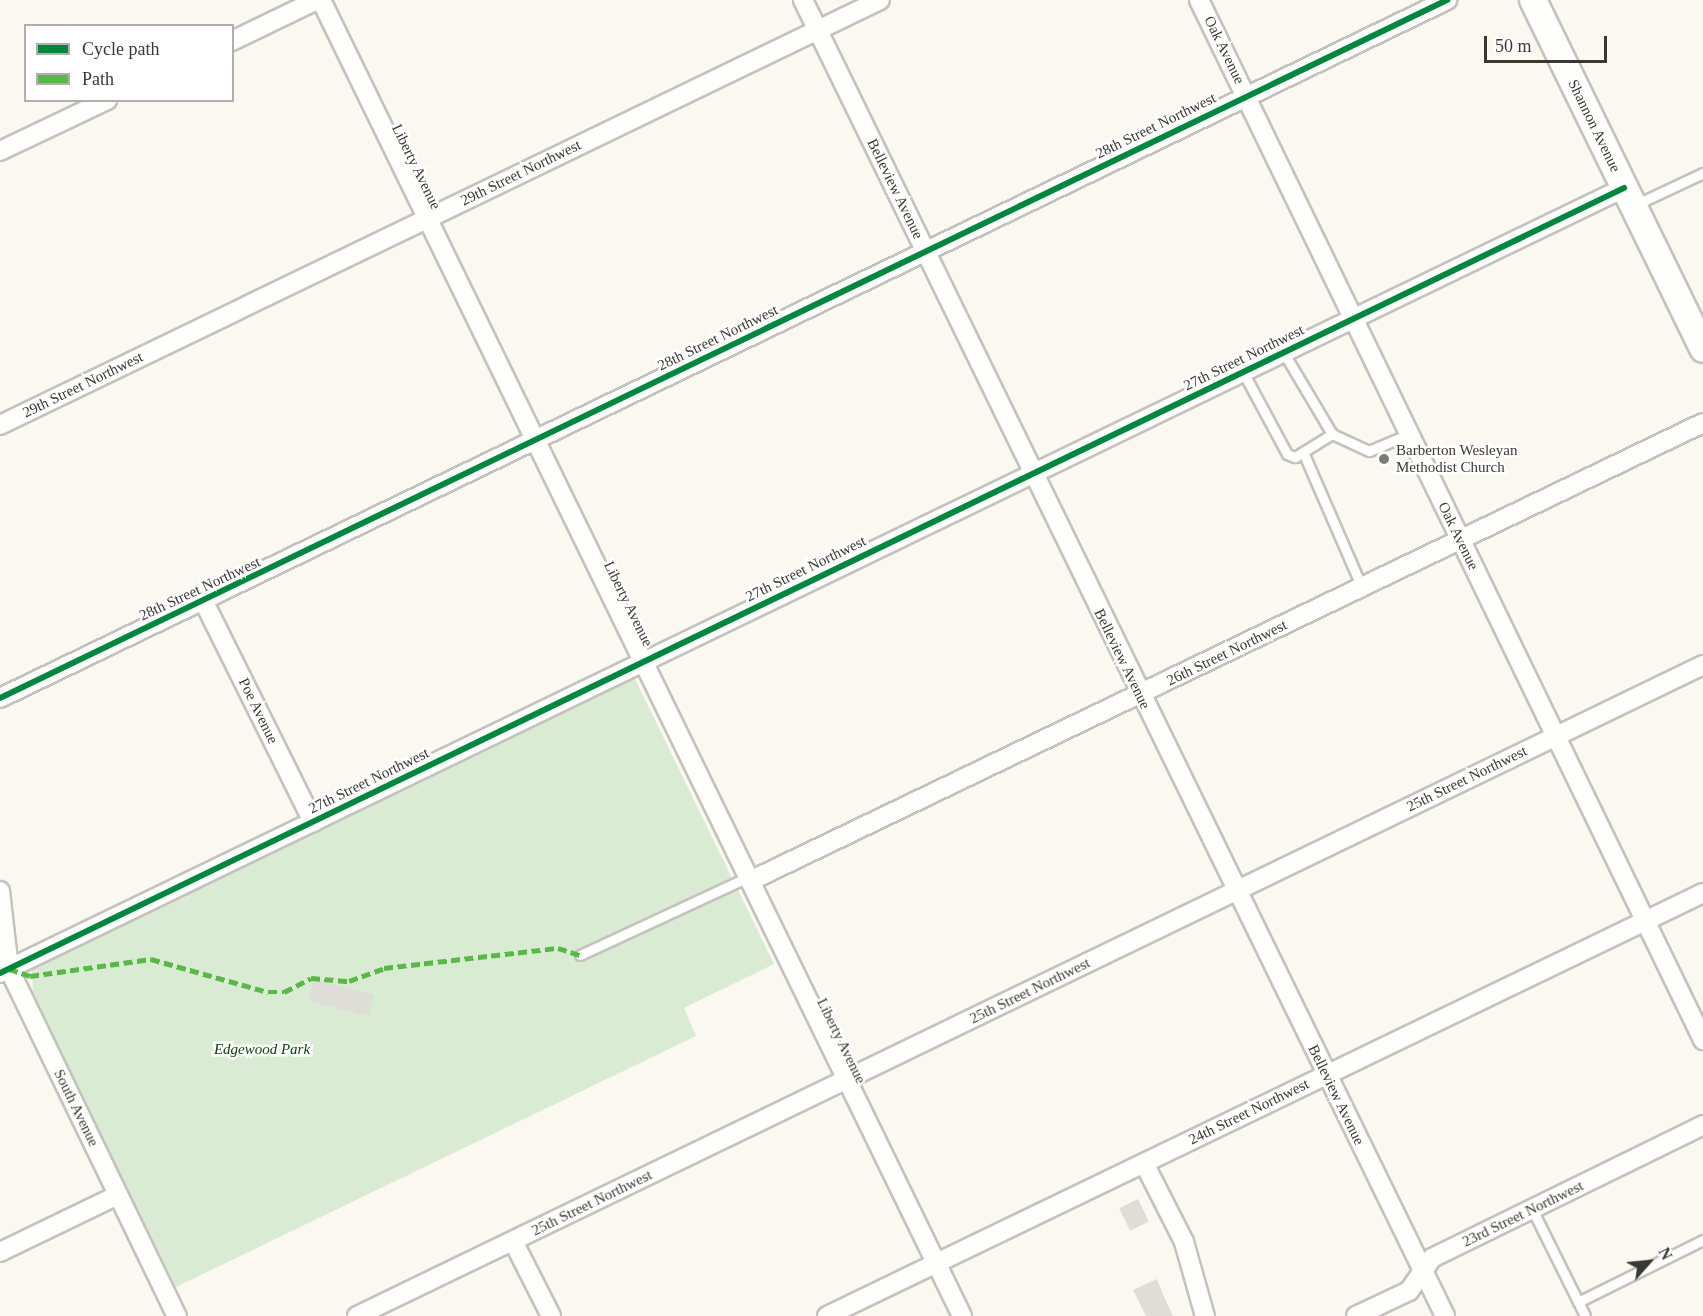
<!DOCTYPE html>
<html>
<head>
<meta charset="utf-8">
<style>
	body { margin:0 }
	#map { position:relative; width:1703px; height:1316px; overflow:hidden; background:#faf8f1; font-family:Georgia,serif }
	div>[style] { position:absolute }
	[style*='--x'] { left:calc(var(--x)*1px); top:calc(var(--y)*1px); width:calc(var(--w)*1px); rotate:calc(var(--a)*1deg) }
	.green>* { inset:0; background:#daebd3 }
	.building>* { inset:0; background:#deddd8; transform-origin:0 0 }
	.roads { filter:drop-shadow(2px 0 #c4c2bd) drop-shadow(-2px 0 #c4c2bd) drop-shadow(0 2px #c4c2bd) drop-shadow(0 -2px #c4c2bd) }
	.lane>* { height:9px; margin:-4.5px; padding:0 4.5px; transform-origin:4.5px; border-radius:4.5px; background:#fefefd }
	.street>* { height:18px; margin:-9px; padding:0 9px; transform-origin:9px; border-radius:9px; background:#fefefd }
	.secondary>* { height:26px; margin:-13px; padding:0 13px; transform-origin:13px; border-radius:13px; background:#fefefd }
	.quiet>* { height:4.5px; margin-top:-2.25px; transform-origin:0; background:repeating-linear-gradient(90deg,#58b947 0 9px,transparent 0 13.5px) }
	.cycleway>* { height:6px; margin:-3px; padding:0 3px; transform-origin:3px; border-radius:3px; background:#00873e }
	.dots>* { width:16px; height:16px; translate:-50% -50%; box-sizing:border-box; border:3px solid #fff; border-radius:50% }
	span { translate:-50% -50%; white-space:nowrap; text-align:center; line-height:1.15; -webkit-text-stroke:5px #fff; paint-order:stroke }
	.street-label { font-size:15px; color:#3a3833 }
	.poi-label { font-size:15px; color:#3a3833 }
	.left { translate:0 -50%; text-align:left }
	.park-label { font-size:15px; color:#0c4106; font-style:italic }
	.legend { position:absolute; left:24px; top:24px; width:210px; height:78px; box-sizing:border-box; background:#fff; border:2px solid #b0afad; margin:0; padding:8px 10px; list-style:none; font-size:18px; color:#3a3833 }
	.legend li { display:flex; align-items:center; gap:12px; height:30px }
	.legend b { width:30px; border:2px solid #b0afad }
	.north { position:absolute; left:1619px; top:1232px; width:60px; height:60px; -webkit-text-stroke:4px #fff; paint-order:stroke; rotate:63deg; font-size:16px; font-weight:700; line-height:24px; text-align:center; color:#3a3833 }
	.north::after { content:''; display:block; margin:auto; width:21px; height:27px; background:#3a3833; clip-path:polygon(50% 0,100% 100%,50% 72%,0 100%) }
	.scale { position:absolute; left:1484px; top:36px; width:123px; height:27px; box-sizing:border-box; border:3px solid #3a3833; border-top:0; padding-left:8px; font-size:18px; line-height:21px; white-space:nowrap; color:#3a3833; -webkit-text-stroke:4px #fff; paint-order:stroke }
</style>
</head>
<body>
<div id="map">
	<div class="green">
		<div style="clip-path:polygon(634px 677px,774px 964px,684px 1008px,696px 1036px,176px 1287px,33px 996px,32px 968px)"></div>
	</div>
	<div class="building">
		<div style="left:314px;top:980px;width:62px;height:22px;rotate:14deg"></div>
		<div style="left:1138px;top:1199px;width:25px;height:21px;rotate:64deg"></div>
		<div style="clip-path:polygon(1157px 1279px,1163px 1294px,1173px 1316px,1146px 1316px,1133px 1290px)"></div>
	</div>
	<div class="roads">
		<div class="lane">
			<div style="--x:1635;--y:205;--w:75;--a:-25.2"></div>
			<div style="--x:1243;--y:372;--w:93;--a:61.8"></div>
			<div style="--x:1287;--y:454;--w:9;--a:21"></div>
			<div style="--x:1295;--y:457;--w:44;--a:-31.9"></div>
			<div style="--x:1332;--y:434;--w:94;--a:-120.7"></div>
			<div style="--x:1332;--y:434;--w:41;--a:24.7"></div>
			<div style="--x:1369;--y:451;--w:43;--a:-23"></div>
			<div style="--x:1303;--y:452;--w:148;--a:66.5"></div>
			<div style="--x:580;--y:955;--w:185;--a:-24.9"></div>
			<div style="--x:1532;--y:1209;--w:119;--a:63.6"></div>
			<div style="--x:1578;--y:1302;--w:140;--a:-26.4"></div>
		</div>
		<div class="street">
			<div style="--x:321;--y:0;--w:1464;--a:64.03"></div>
			<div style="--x:803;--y:0;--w:1464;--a:63.99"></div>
			<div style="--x:1199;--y:0;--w:1156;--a:64.14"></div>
			<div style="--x:232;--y:41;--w:94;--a:-25.8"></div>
			<div style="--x:0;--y:151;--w:119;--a:-25.5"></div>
			<div style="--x:0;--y:425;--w:977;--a:-25.78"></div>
			<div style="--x:203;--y:600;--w:248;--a:63.6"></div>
			<div style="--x:0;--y:698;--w:1607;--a:-25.75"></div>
			<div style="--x:750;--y:881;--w:1057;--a:-25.67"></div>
			<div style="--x:0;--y:891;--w:79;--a:83.4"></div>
			<div style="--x:9;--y:969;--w:386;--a:64.2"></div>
			<div style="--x:0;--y:973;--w:1804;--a:-25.8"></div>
			<div style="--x:1144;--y:1163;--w:89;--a:63.1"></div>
			<div style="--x:1184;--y:1242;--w:77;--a:74.2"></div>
			<div style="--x:513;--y:1241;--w:84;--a:63.1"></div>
			<div style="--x:0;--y:1252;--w:131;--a:-25.8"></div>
			<div style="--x:357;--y:1316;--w:1495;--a:-25.81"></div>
			<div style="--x:827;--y:1316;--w:973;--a:-25.77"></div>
			<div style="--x:1356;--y:1316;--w:59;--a:-25.3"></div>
			<div style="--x:1409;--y:1291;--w:40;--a:-55.1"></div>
			<div style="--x:1432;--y:1258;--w:302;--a:-26.1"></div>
		</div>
		<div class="secondary">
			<div style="--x:1533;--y:0;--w:388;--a:64"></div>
		</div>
	</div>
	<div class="quiet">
		<div style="--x:9;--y:969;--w:22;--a:18"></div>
		<div style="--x:30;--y:976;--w:122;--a:-8"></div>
		<div style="--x:151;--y:959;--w:122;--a:15.8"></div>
		<div style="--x:268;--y:992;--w:16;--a:0"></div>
		<div style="--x:284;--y:992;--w:30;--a:-27"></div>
		<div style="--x:311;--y:978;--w:38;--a:5"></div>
		<div style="--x:349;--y:981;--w:37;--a:-20"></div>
		<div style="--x:384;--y:968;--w:175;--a:-6.6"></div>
		<div style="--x:558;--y:948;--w:23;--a:18"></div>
	</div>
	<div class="cycleway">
		<div style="--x:0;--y:698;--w:1607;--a:-25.75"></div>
		<div style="--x:0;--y:973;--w:1804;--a:-25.8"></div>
	</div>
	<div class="dots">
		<div style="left:1384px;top:459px;background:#7d7b76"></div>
	</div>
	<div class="street-label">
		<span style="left:1224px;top:50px;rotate:64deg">Oak Avenue</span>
		<span style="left:1156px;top:126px;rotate:-26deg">28th Street Northwest</span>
		<span style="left:1594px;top:126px;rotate:64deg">Shannon Avenue</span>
		<span style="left:416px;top:167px;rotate:64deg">Liberty Avenue</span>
		<span style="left:521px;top:173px;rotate:-26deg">29th Street Northwest</span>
		<span style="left:895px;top:189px;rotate:64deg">Belleview Avenue</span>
		<span style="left:718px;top:338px;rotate:-26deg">28th Street Northwest</span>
		<span style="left:1244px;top:358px;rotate:-26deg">27th Street Northwest</span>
		<span style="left:83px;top:385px;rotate:-26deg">29th Street Northwest</span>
		<span style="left:1458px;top:536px;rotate:64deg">Oak Avenue</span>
		<span style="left:806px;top:569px;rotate:-26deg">27th Street Northwest</span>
		<span style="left:200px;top:589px;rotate:-25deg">28th Street Northwest</span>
		<span style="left:628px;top:604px;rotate:64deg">Liberty Avenue</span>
		<span style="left:1227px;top:653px;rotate:-26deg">26th Street Northwest</span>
		<span style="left:1122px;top:659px;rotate:64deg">Belleview Avenue</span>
		<span style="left:258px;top:711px;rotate:64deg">Poe Avenue</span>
		<span style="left:1467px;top:779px;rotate:-26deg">25th Street Northwest</span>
		<span style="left:369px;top:781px;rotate:-26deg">27th Street Northwest</span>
		<span style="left:1030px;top:991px;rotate:-26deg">25th Street Northwest</span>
		<span style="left:841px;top:1041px;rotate:64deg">Liberty Avenue</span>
		<span style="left:1336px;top:1095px;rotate:64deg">Belleview Avenue</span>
		<span style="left:76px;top:1108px;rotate:64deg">South Avenue</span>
		<span style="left:1249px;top:1112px;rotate:-26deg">24th Street Northwest</span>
		<span style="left:592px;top:1203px;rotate:-26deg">25th Street Northwest</span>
		<span style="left:1523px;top:1214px;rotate:-26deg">23rd Street Northwest</span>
	</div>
	<div class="poi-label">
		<span class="left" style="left:1396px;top:459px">Barberton Wesleyan<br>Methodist Church</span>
	</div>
	<div class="park-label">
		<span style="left:262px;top:1050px">Edgewood Park</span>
	</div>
	<ul class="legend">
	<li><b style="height:8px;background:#00873e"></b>Cycle path</li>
	<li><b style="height:8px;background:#58b947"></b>Path</li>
	</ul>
	<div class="north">N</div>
	<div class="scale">50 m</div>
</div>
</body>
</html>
